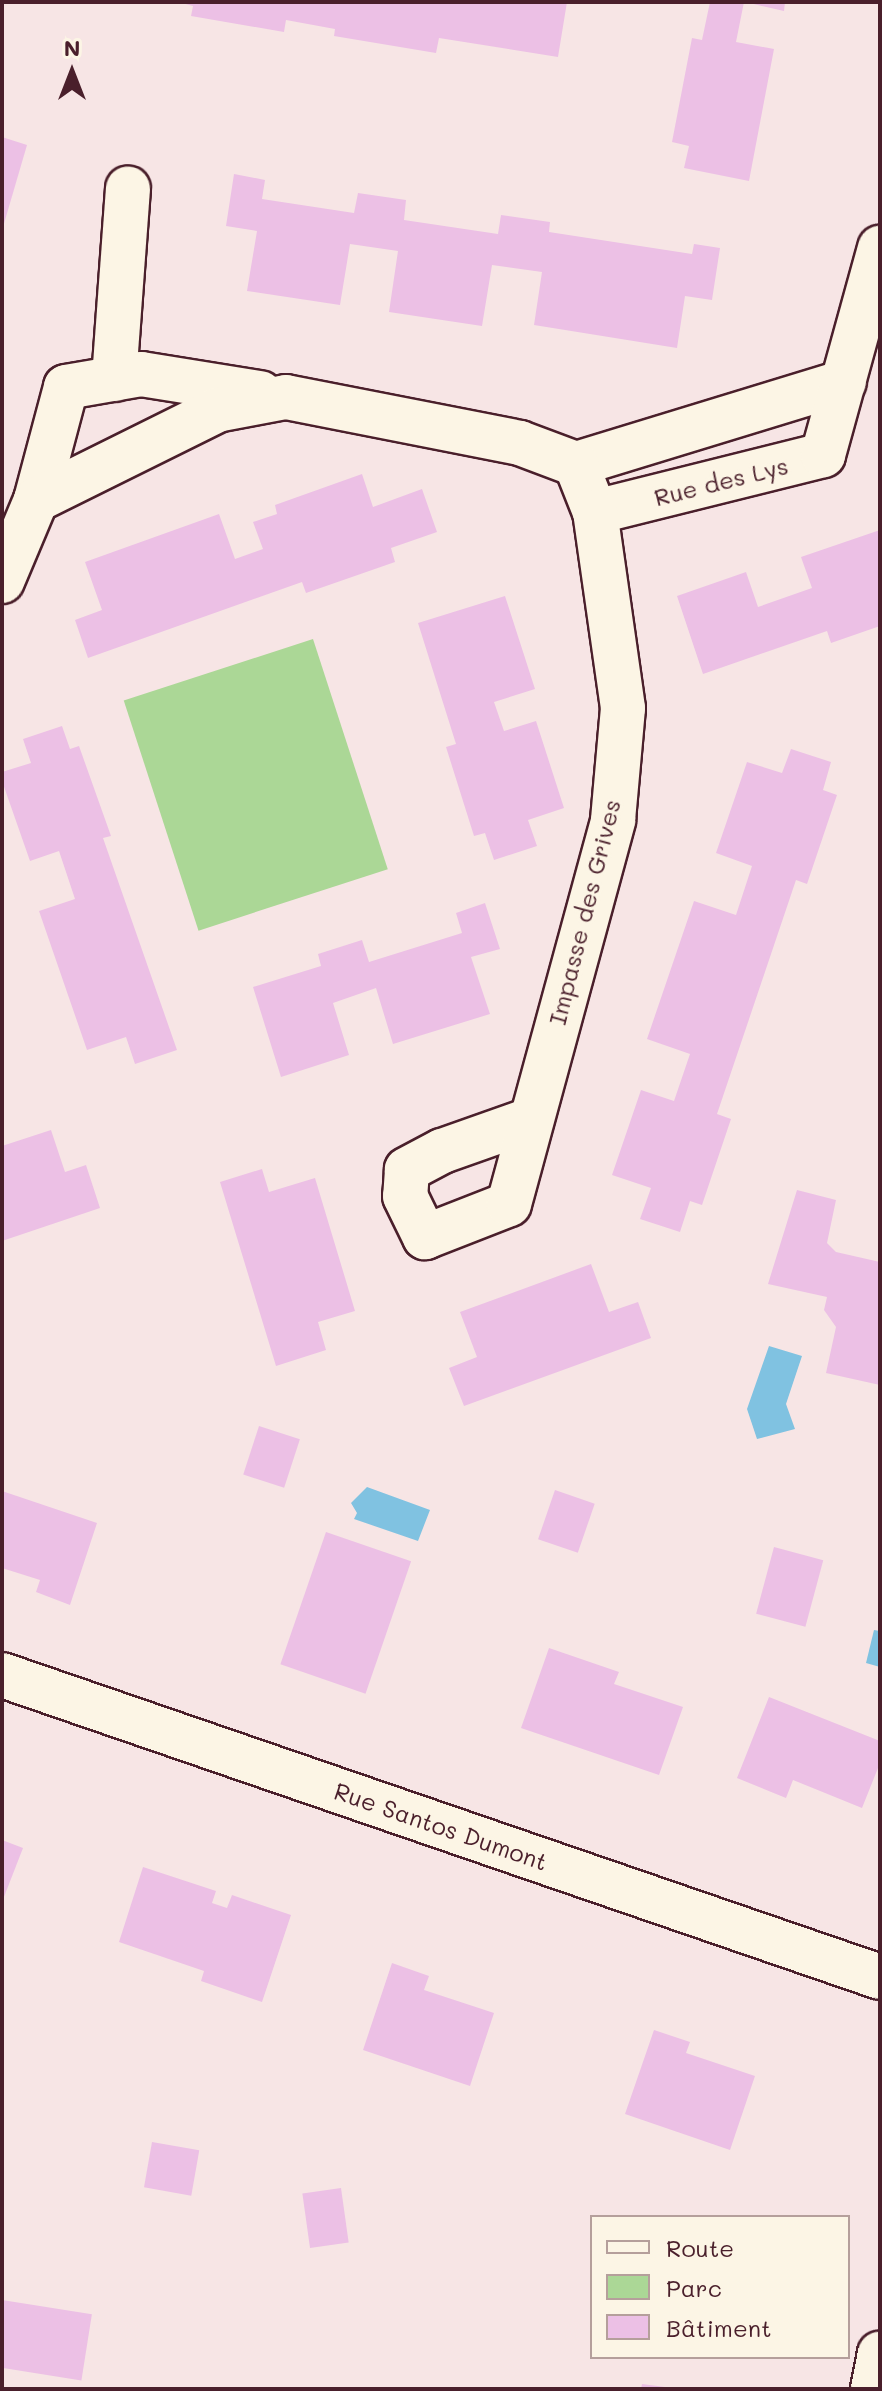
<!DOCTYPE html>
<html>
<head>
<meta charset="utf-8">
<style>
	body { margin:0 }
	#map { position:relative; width:882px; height:2391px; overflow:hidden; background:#f7e5e5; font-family:Mali,sans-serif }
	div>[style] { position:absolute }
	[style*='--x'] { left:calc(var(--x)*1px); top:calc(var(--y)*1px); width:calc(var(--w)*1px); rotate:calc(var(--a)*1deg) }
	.green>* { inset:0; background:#abd796; transform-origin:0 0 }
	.water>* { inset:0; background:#80c2e1 }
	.building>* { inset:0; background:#ecc0e5; transform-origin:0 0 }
	.roads { filter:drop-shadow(2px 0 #4a1f2b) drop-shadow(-2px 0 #4a1f2b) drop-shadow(0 2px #4a1f2b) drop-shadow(0 -2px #4a1f2b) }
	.street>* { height:44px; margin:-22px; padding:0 22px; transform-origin:22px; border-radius:22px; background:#fcf5e5 }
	span { translate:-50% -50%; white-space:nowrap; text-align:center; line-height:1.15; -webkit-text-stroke:7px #fcf5e5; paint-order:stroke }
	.street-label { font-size:24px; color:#4a1f2b }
	.frame { position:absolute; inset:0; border:4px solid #4a1f2b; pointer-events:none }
	.legend { position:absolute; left:590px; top:2215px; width:260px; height:144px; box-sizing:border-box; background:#fcf5e5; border:2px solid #b59f9b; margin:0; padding:10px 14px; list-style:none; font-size:24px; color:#4a1f2b }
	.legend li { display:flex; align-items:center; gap:16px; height:40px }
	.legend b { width:40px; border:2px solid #b59f9b }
	.north { position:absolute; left:32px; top:32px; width:80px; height:80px; -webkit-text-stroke:6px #fcf5e5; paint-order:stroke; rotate:0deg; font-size:22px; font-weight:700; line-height:32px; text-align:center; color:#4a1f2b }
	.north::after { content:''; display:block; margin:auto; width:28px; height:36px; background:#4a1f2b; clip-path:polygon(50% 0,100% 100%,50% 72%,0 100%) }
</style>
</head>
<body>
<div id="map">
	<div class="green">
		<div style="left:313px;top:639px;width:242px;height:199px;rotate:72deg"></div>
	</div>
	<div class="water">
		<div style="clip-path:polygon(769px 1346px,802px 1356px,786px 1404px,795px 1429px,757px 1439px,747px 1409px)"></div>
		<div style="clip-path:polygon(367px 1487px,430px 1510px,418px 1541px,354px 1519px,357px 1513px,351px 1503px)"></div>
		<div style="clip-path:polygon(874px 1630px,880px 1631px,880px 1667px,866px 1663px)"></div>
	</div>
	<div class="building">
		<div style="clip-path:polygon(178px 2px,567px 2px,558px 57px,439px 38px,436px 53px,334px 36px,335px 29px,286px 20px,284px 32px,191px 16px,193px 6px)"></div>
		<div style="clip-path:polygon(710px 2px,744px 2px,736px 42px,774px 49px,749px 181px,684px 168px,689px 146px,672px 142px,692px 38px,702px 40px)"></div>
		<div style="clip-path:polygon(745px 2px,785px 2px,784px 11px)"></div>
		<div style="clip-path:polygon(2px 137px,27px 145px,3px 227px,2px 227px)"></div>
		<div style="clip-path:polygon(234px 174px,265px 180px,262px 199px,354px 213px,358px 193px,406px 200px,404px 220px,498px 234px,501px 215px,550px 222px,549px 232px,692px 254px,694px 244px,720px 248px,712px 300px,685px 296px,677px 348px,534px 325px,542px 272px,492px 265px,482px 326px,389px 312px,398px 251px,350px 244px,340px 305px,247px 291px,257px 231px,226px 226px)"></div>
		<div style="clip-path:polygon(362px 474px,373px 507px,422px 489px,437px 532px,391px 548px,395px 562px,306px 593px,302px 582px,88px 658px,75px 620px,102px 610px,85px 562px,219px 514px,235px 559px,263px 549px,253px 522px,277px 514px,275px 505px)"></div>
		<div style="clip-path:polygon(880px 530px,880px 626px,831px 643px,827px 631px,703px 674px,677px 596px,746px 572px,758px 607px,812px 588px,801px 557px)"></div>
		<div style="clip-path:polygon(505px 596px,535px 689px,494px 702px,504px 731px,536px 721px,564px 808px,528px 820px,537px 846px,494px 860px,485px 833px,474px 836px,446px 747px,456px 744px,418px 623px)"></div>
		<div style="clip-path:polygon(62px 726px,70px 749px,79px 746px,111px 836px,103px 838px,177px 1050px,135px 1064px,126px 1037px,87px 1050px,39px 911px,75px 899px,59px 851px,30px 861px,2px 781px,2px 772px,31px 763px,23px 739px)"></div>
		<div style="clip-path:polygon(791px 749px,831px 762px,823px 790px,837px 795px,807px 884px,796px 880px,717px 1114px,731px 1119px,702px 1205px,690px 1201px,680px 1232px,640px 1219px,651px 1188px,612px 1175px,641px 1090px,674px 1101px,690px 1054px,647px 1039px,694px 901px,736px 915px,752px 866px,716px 853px,747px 762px,782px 773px)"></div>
		<div style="clip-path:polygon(485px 903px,500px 949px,471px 957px,490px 1014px,393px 1044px,376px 988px,333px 1003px,349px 1055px,281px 1077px,253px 987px,321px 966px,318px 954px,362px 940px,369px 962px,462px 933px,456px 913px)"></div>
		<div style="clip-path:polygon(51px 1130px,65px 1172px,86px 1165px,100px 1208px,2px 1241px,2px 1146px)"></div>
		<div style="clip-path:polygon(262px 1169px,269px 1192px,315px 1178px,355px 1311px,318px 1322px,326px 1350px,276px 1366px,220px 1182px)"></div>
		<div style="clip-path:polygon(797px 1190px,836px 1200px,827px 1243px,836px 1252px,880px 1262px,880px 1385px,826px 1373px,836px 1327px,824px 1310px,827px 1297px,768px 1284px)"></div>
		<div style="clip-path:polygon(591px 1264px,609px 1312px,638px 1302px,651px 1338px,464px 1406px,449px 1368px,477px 1357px,460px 1312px)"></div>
		<div style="left:259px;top:1426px;width:43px;height:51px;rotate:18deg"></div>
		<div style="left:555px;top:1490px;width:42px;height:52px;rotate:19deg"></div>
		<div style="clip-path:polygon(2px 1491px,97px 1523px,70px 1605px,36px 1592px,40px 1580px,2px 1568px)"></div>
		<div style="left:326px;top:1532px;width:90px;height:140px;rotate:19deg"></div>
		<div style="left:774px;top:1547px;width:51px;height:69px;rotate:15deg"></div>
		<div style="clip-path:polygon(549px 1648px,619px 1672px,614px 1684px,683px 1707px,659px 1775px,521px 1728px)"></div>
		<div style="clip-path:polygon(769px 1697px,880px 1741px,880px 1763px,862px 1808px,793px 1780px,786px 1798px,737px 1778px)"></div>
		<div style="clip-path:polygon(2px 1840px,23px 1848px,2px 1902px)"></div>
		<div style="clip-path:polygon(143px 1867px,216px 1891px,212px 1903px,227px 1908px,232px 1895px,291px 1915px,262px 2002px,201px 1981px,204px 1971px,119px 1942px)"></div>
		<div style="clip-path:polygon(392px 1963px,429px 1976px,424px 1990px,494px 2013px,470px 2086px,363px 2050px)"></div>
		<div style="clip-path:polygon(654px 2030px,690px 2042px,686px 2053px,755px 2076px,730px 2150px,625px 2114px)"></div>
		<div style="left:152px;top:2142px;width:48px;height:46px;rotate:10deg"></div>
		<div style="left:341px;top:2188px;width:55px;height:39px;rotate:82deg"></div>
		<div style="left:2px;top:2300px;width:91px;height:67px;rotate:9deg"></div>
		<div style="clip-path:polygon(642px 2384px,665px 2387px,664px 2389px,641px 2389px)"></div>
	</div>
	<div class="roads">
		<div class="street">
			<div style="--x:114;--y:379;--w:191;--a:-85.8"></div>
			<div style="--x:576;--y:464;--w:280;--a:-17"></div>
			<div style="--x:36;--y:500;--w:117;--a:-75.1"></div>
			<div style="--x:66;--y:387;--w:76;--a:-9.8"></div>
			<div style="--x:141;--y:374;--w:121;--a:9.1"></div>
			<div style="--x:2;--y:581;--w:88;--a:-67.2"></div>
			<div style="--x:36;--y:500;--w:202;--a:-26.4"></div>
			<div style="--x:217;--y:410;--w:70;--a:-10.7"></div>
			<div style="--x:286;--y:397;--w:238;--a:11.1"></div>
			<div style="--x:520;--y:443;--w:60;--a:20.6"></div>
			<div style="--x:576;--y:464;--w:52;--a:68.4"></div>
			<div style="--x:595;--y:512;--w:235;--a:-14"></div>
			<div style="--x:823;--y:455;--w:215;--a:-74.6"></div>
			<div style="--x:530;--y:1120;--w:93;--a:160.6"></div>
			<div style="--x:442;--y:1151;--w:40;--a:152"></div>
			<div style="--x:407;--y:1170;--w:26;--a:94"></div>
			<div style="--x:405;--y:1196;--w:46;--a:64"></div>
			<div style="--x:425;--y:1237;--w:90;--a:-21.4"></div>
			<div style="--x:509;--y:1204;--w:398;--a:-74.8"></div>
			<div style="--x:613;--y:820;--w:112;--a:-84.9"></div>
			<div style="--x:623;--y:708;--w:198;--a:-98.1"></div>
			<div style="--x:2;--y:1675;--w:928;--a:18.98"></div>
			<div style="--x:873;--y:2389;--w:36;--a:-79"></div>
		</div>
	</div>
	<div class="street-label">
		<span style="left:721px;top:481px;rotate:-14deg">Rue des Lys</span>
		<span style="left:584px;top:912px;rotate:-76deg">Impasse des Grives</span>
		<span style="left:441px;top:1826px;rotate:19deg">Rue Santos Dumont</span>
	</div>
	<div class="frame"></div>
	<ul class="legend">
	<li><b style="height:10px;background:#fcf5e5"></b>Route</li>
	<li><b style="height:22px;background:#abd796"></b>Parc</li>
	<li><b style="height:22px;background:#ecc0e5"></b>Bâtiment</li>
	</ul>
	<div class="north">N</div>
</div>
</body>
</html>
